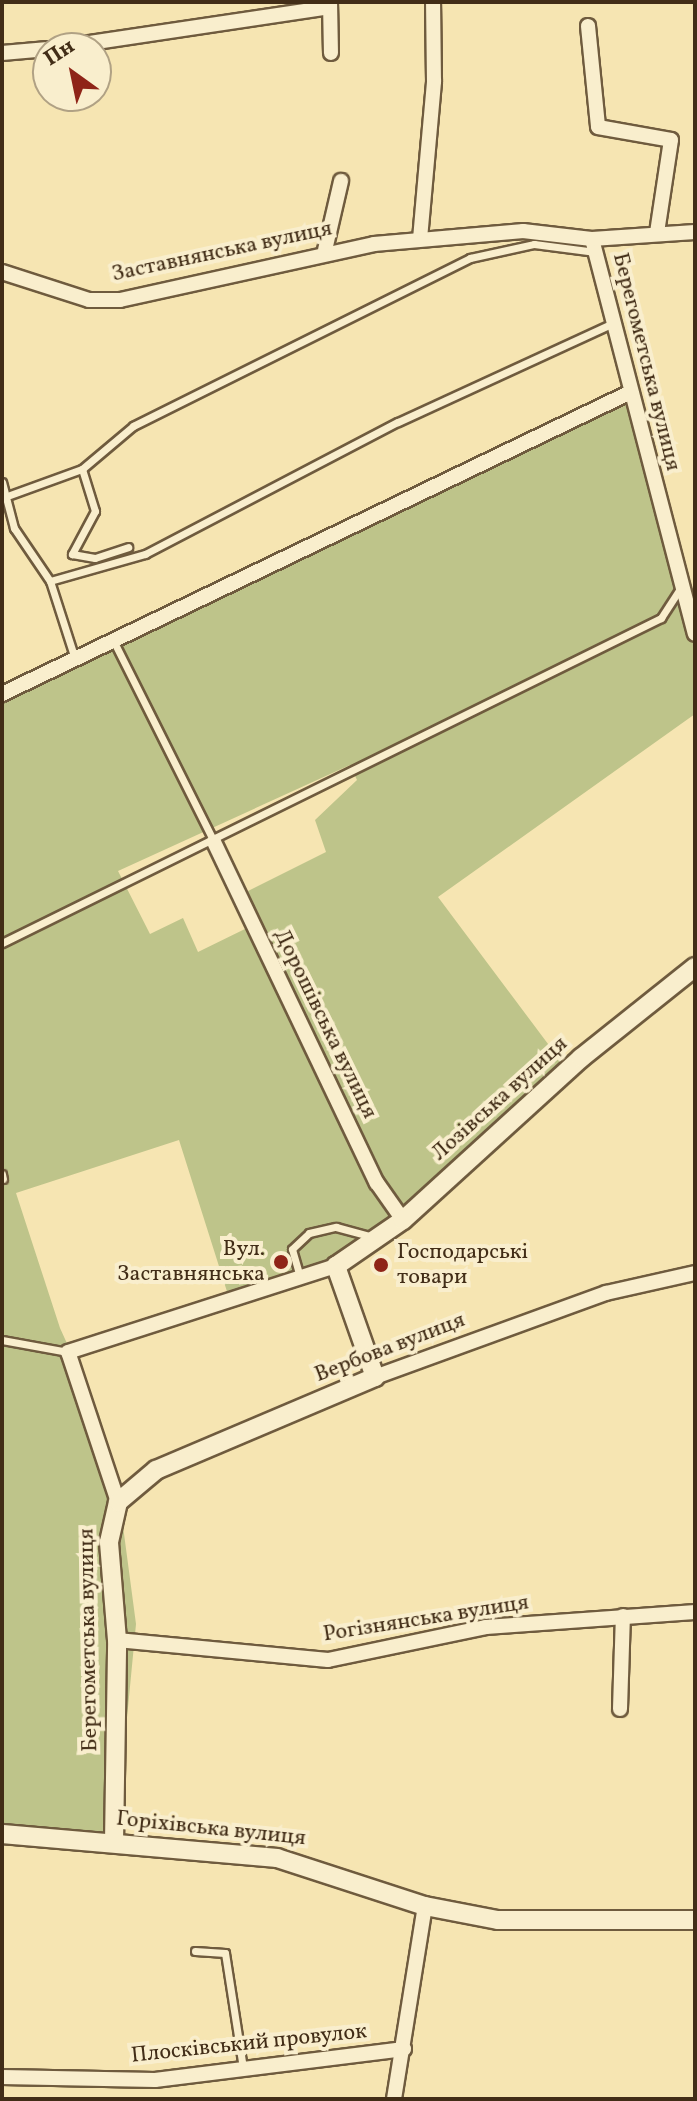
<!DOCTYPE html>
<html>
<head>
<meta charset="utf-8">
<style>
	body { margin:0 }
	#map { position:relative; width:697px; height:2101px; overflow:hidden; background:#f6e5b2; font-family:Vollkorn,serif }
	div>[style] { position:absolute }
	[style*='--x'] { left:calc(var(--x)*1px); top:calc(var(--y)*1px); width:calc(var(--w)*1px); rotate:calc(var(--a)*1deg) }
	.green>* { inset:0; background:#bec48a }
	.roads { filter:drop-shadow(2px 0 #6f5b3e) drop-shadow(-2px 0 #6f5b3e) drop-shadow(0 2px #6f5b3e) drop-shadow(0 -2px #6f5b3e) }
	.service>* { height:7px; margin:-3.5px; padding:0 3.5px; transform-origin:3.5px; border-radius:3.5px; background:#f9eecd }
	.minor>* { height:14px; margin:-7px; padding:0 7px; transform-origin:7px; border-radius:7px; background:#f9eecd }
	.tertiary>* { height:18px; margin:-9px; padding:0 9px; transform-origin:9px; border-radius:9px; background:#f9eecd }
	.dots>* { width:22px; height:22px; translate:-50% -50%; box-sizing:border-box; border:4px solid #f9eecd; border-radius:50% }
	span { translate:-50% -50%; white-space:nowrap; text-align:center; line-height:1.15; -webkit-text-stroke:8px #f9eecd; paint-order:stroke }
	.street-label { font-size:22px; color:#422d17 }
	.poi-label { font-size:22px; color:#422d17 }
	.right { translate:-100% -50%; text-align:right }
	.left { translate:0 -50%; text-align:left }
	.frame { position:absolute; inset:0; border:4px solid #422d17; pointer-events:none }
	.north { position:absolute; left:32px; top:32px; width:80px; height:80px; box-sizing:border-box; background:#f9eecd; border:2px solid #b0a184; border-radius:50%; rotate:327deg; font-size:22px; font-weight:700; line-height:32px; text-align:center; color:#422d17 }
	.north::after { content:''; display:block; margin:auto; width:28px; height:36px; background:#8f2418; clip-path:polygon(50% 0,100% 100%,50% 72%,0 100%) }
</style>
</head>
<body>
<div id="map">
	<div class="green">
		<div style="clip-path:polygon(evenodd,631px 396px,695px 642px,695px 714px,438px 897px,569px 1072px,345px 1265px,230px 1301px,179px 1140px,16px 1193px,60px 1328px,99px 1414px,117px 1481px,136px 1624px,115px 1843px,2px 1836px,2px 702px,631px 396px,350px 765px,357px 780px,315px 820px,326px 852px,236px 897px,249px 927px,198px 952px,183px 918px,150px 934px,118px 871px,350px 765px)"></div>
	</div>
	<div class="roads">
		<div class="service">
			<div style="--x:82;--y:469;--w:44;--a:72.8"></div>
			<div style="--x:95;--y:511;--w:49;--a:118.1"></div>
			<div style="--x:72;--y:554;--w:23;--a:10"></div>
			<div style="--x:95;--y:558;--w:35;--a:-18"></div>
			<div style="--x:2;--y:482;--w:48;--a:75.4"></div>
			<div style="--x:14;--y:528;--w:64;--a:55.8"></div>
			<div style="--x:50;--y:581;--w:82;--a:72.2"></div>
			<div style="--x:10;--y:495;--w:77;--a:-19.9"></div>
			<div style="--x:82;--y:469;--w:67;--a:-40.1"></div>
			<div style="--x:133;--y:426;--w:377;--a:-26.5"></div>
			<div style="--x:470;--y:258;--w:66;--a:-12.3"></div>
			<div style="--x:534;--y:244;--w:62;--a:7.5"></div>
			<div style="--x:50;--y:581;--w:99;--a:-15.9"></div>
			<div style="--x:145;--y:554;--w:285;--a:-27.6"></div>
			<div style="--x:398;--y:422;--w:237;--a:-24.7"></div>
			<div style="--x:113;--y:640;--w:226;--a:63.4"></div>
			<div style="--x:2;--y:943;--w:735;--a:-26.25"></div>
			<div style="--x:661;--y:618;--w:35;--a:-57"></div>
			<div style="--x:2;--y:1174;--w:5;--a:79"></div>
			<div style="--x:300;--y:1277;--w:29;--a:-106"></div>
			<div style="--x:292;--y:1249;--w:23;--a:-43"></div>
			<div style="--x:309;--y:1233;--w:28;--a:-13"></div>
			<div style="--x:336;--y:1227;--w:38;--a:15"></div>
			<div style="--x:2;--y:1340;--w:67;--a:10.3"></div>
			<div style="--x:195;--y:1951;--w:30;--a:4"></div>
			<div style="--x:225;--y:1953;--w:116;--a:81.1"></div>
		</div>
		<div class="minor">
			<div style="--x:330;--y:2;--w:51;--a:88.9"></div>
			<div style="--x:588;--y:26;--w:101;--a:84.3"></div>
			<div style="--x:598;--y:127;--w:74;--a:10.1"></div>
			<div style="--x:671;--y:140;--w:94;--a:98.6"></div>
			<div style="--x:56;--y:48;--w:277;--a:-8.5"></div>
			<div style="--x:2;--y:53;--w:46;--a:-5"></div>
			<div style="--x:420;--y:239;--w:159;--a:-84.9"></div>
			<div style="--x:434;--y:81;--w:79;--a:-90.7"></div>
			<div style="--x:592;--y:239;--w:408;--a:75.4"></div>
			<div style="--x:325;--y:250;--w:71;--a:-76.9"></div>
			<div style="--x:2;--y:272;--w:91;--a:17.8"></div>
			<div style="--x:89;--y:300;--w:31;--a:0"></div>
			<div style="--x:120;--y:300;--w:260;--a:-12.4"></div>
			<div style="--x:374;--y:244;--w:150;--a:-5"></div>
			<div style="--x:523;--y:231;--w:69;--a:6.6"></div>
			<div style="--x:592;--y:239;--w:103;--a:-3.9"></div>
			<div style="--x:2;--y:694;--w:698;--a:-25.65"></div>
			<div style="--x:214;--y:842;--w:378;--a:64.5"></div>
			<div style="--x:377;--y:1183;--w:45;--a:54.9"></div>
			<div style="--x:375;--y:1377;--w:246;--a:-20"></div>
			<div style="--x:606;--y:1293;--w:91;--a:-12.7"></div>
			<div style="--x:118;--y:1502;--w:158;--a:-108.4"></div>
			<div style="--x:68;--y:1352;--w:281;--a:-17.8"></div>
			<div style="--x:117;--y:1640;--w:212;--a:5.4"></div>
			<div style="--x:328;--y:1660;--w:161;--a:-11.8"></div>
			<div style="--x:486;--y:1627;--w:210;--a:-4.1"></div>
			<div style="--x:620;--y:1709;--w:93;--a:-88.2"></div>
			<div style="--x:2;--y:2077;--w:153;--a:1.1"></div>
			<div style="--x:155;--y:2080;--w:251;--a:-7.1"></div>
			<div style="--x:394;--y:2099;--w:195;--a:-80.9"></div>
		</div>
		<div class="tertiary">
			<div style="--x:2;--y:1834;--w:276;--a:5"></div>
			<div style="--x:277;--y:1858;--w:156;--a:18"></div>
			<div style="--x:425;--y:1906;--w:74;--a:10.9"></div>
			<div style="--x:498;--y:1920;--w:197;--a:0"></div>
			<div style="--x:114;--y:1842;--w:202;--a:-89.1"></div>
			<div style="--x:117;--y:1640;--w:98;--a:-94.7"></div>
			<div style="--x:109;--y:1542;--w:41;--a:-77.3"></div>
			<div style="--x:118;--y:1502;--w:50;--a:-40.1"></div>
			<div style="--x:156;--y:1470;--w:238;--a:-23"></div>
			<div style="--x:375;--y:1377;--w:118;--a:-109.4"></div>
			<div style="--x:336;--y:1266;--w:81;--a:-34.5"></div>
			<div style="--x:403;--y:1220;--w:241;--a:-42.3"></div>
			<div style="--x:581;--y:1058;--w:146;--a:-38.6"></div>
		</div>
	</div>
	<div class="dots">
		<div style="left:281px;top:1262px;background:#8f2418"></div>
		<div style="left:381px;top:1265px;background:#8f2418"></div>
	</div>
	<div class="street-label">
		<span style="left:222px;top:252px;rotate:-12deg">Заставнянська вулиця</span>
		<span style="left:646px;top:362px;rotate:76deg">Берегометська вулиця</span>
		<span style="left:325px;top:1024px;rotate:64deg">Дорошівська вулиця</span>
		<span style="left:500px;top:1099px;rotate:-42deg">Лозівська вулиця</span>
		<span style="left:390px;top:1348px;rotate:-21deg">Вербова вулиця</span>
		<span style="left:426px;top:1619px;rotate:-9deg">Рогізнянська вулиця</span>
		<span style="left:89px;top:1640px;rotate:-91deg">Берегометська вулиця</span>
		<span style="left:211px;top:1829px;rotate:6deg">Горіхівська вулиця</span>
		<span style="left:249px;top:2044px;rotate:-6deg">Плосківський провулок</span>
	</div>
	<div class="poi-label">
		<span class="right" style="left:265px;top:1262px">Вул.<br>Заставнянська</span>
		<span class="left" style="left:397px;top:1265px">Господарські<br>товари</span>
	</div>
	<div class="frame"></div>
	<div class="north">Пн</div>
</div>
</body>
</html>
